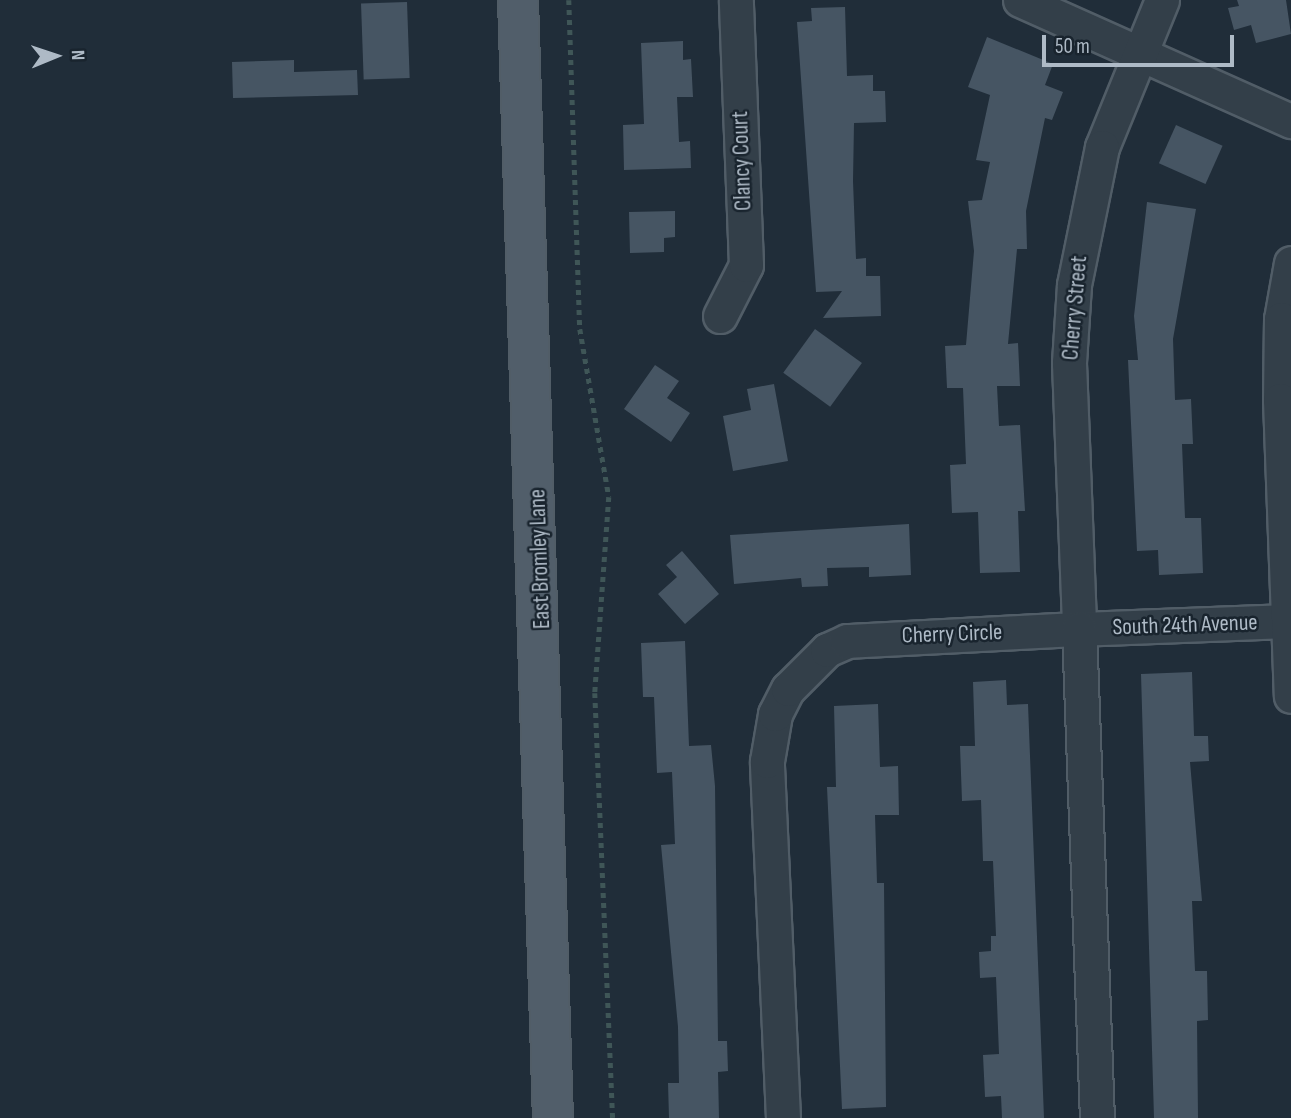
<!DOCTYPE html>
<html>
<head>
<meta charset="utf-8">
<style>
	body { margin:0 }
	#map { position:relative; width:1291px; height:1118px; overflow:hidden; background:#202d39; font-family:"Sofia Sans Condensed",sans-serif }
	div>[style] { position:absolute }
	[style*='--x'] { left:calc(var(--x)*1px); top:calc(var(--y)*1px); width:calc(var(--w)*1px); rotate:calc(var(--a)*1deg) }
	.building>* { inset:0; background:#465563; transform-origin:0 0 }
	.path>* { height:4.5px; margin-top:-2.25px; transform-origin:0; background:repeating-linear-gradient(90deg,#3f5657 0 5px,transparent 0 10px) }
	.roads { filter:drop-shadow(2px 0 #515d67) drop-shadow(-2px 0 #515d67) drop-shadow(0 2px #515d67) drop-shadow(0 -2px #515d67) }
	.minor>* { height:33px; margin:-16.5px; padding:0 16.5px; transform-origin:16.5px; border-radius:16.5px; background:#333f49 }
	.major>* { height:38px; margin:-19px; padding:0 19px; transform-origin:19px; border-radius:19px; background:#515e6a }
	span { translate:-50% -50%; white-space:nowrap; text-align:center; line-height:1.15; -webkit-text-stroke:5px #19242e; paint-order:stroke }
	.street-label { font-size:23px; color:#aebac6 }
	.north { position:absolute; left:21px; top:21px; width:70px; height:70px; -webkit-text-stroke:5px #19242e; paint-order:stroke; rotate:88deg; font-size:19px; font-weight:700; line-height:28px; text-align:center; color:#aebac6 }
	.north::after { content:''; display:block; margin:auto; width:24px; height:32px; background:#aebac6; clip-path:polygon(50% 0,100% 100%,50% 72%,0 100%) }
	.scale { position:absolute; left:1042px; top:35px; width:192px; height:32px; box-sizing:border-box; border:4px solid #aebac6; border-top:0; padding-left:9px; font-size:21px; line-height:24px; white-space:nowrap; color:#aebac6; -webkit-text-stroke:5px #19242e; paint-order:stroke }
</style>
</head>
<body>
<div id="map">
	<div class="building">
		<div style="clip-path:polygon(1237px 0,1286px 0,1291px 34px,1256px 43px,1251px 25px,1234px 30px,1228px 8px,1239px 6px)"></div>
		<div style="left:407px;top:2px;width:76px;height:46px;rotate:88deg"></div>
		<div style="clip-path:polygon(845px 7px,847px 76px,873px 75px,873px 91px,885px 91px,886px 122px,854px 123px,853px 181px,856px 259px,866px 258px,866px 276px,880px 276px,881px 316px,823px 318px,842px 291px,816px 292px,797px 22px,812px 21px,811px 8px)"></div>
		<div style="clip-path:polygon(987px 37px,1053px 64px,1045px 85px,1063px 92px,1052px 120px,1045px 118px,1026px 211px,1027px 249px,1017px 249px,1008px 344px,1018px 343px,1020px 386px,997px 386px,999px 426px,1020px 425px,1025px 511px,1018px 511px,1020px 572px,980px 573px,978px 512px,952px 513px,950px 465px,966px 464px,963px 388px,947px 388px,945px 346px,966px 345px,974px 251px,968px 201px,982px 200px,990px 162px,976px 160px,990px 95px,968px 87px)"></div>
		<div style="clip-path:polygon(683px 41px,683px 60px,691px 59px,693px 97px,677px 97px,679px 142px,690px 141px,691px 168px,624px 170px,623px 125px,644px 124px,641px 43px)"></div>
		<div style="clip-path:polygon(294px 60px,294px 72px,357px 70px,358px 95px,233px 98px,232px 62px)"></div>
		<div style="left:1176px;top:125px;width:51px;height:42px;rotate:24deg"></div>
		<div style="clip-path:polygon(1147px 202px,1196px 209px,1173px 339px,1175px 400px,1191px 399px,1193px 444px,1182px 444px,1185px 518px,1201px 518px,1203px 573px,1159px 575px,1158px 550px,1137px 551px,1128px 360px,1138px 360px,1134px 316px)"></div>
		<div style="clip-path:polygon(675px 211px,675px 237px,664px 238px,664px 252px,630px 253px,629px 212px)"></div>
		<div style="left:815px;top:329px;width:58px;height:54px;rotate:36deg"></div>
		<div style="clip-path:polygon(655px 365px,679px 381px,667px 398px,690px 413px,671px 442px,624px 409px)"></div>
		<div style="clip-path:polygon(774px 384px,788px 461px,733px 471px,723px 416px,751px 410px,747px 389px)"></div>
		<div style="clip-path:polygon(909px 524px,911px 575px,869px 577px,869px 567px,827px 568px,828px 586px,802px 587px,801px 578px,734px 584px,730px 535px)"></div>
		<div style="clip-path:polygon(682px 551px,719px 594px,685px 624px,658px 594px,677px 577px,666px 565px)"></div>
		<div style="clip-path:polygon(685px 641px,689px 746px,711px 745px,715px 786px,718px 1041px,727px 1041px,728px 1071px,718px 1072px,719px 1118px,669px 1118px,668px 1083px,679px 1083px,678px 1027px,661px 845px,675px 844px,672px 772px,657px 773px,654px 697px,643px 697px,641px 643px)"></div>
		<div style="clip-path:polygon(1192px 672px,1194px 736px,1208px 736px,1209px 761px,1190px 762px,1202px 901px,1192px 901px,1195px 971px,1207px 971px,1208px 1020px,1197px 1021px,1198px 1118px,1154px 1118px,1141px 674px)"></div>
		<div style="clip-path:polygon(1006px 680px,1007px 705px,1028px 704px,1044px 1118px,1002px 1118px,1001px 1096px,985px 1097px,983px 1055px,999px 1054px,996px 977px,980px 978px,979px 952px,991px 951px,991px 936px,996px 936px,993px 861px,983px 861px,981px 800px,962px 801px,960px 746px,975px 746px,973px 682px)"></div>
		<div style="clip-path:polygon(878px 704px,880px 767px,898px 766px,899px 815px,875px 815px,877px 883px,884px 883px,886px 1107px,842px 1109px,827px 787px,836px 787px,834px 706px)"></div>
	</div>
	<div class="path">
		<div style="--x:569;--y:0;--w:329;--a:88.1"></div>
		<div style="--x:580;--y:329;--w:170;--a:80.2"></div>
		<div style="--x:609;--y:497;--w:196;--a:94.1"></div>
		<div style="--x:595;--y:693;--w:425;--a:87.6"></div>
	</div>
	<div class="roads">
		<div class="minor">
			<div style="--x:1020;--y:0;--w:297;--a:24.1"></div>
			<div style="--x:1162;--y:0;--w:159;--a:112.2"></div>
			<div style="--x:1102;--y:147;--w:141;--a:101.5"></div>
			<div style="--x:1074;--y:285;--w:78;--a:93.7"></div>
			<div style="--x:1069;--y:363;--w:266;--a:87.8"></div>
			<div style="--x:1079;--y:629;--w:212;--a:-2.2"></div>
			<div style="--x:1291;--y:263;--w:57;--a:100.1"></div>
			<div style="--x:1281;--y:319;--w:81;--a:90.7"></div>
			<div style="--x:1280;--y:400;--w:296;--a:87.9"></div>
			<div style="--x:720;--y:316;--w:57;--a:-63"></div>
			<div style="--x:746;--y:265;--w:265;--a:-92.2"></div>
			<div style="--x:783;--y:1118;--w:357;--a:-92.6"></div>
			<div style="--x:767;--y:761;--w:48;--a:-80.3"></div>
			<div style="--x:775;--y:714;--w:28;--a:-63"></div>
			<div style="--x:788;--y:689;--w:55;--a:-45"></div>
			<div style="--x:827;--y:650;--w:22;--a:-24"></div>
			<div style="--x:847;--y:641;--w:232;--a:-3"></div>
			<div style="--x:1079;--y:629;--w:489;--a:87.9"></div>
		</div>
		<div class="major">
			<div style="--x:518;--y:0;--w:1119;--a:88.21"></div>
		</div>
	</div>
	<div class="street-label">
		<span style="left:742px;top:161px;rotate:-92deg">Clancy Court</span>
		<span style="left:1075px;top:308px;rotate:-85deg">Cherry Street</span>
		<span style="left:540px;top:559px;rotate:-92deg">East Bromley Lane</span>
		<span style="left:1185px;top:625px;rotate:-2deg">South 24th Avenue</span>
		<span style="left:952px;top:634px;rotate:-2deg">Cherry Circle</span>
	</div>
	<div class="north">N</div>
	<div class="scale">50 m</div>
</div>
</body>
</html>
